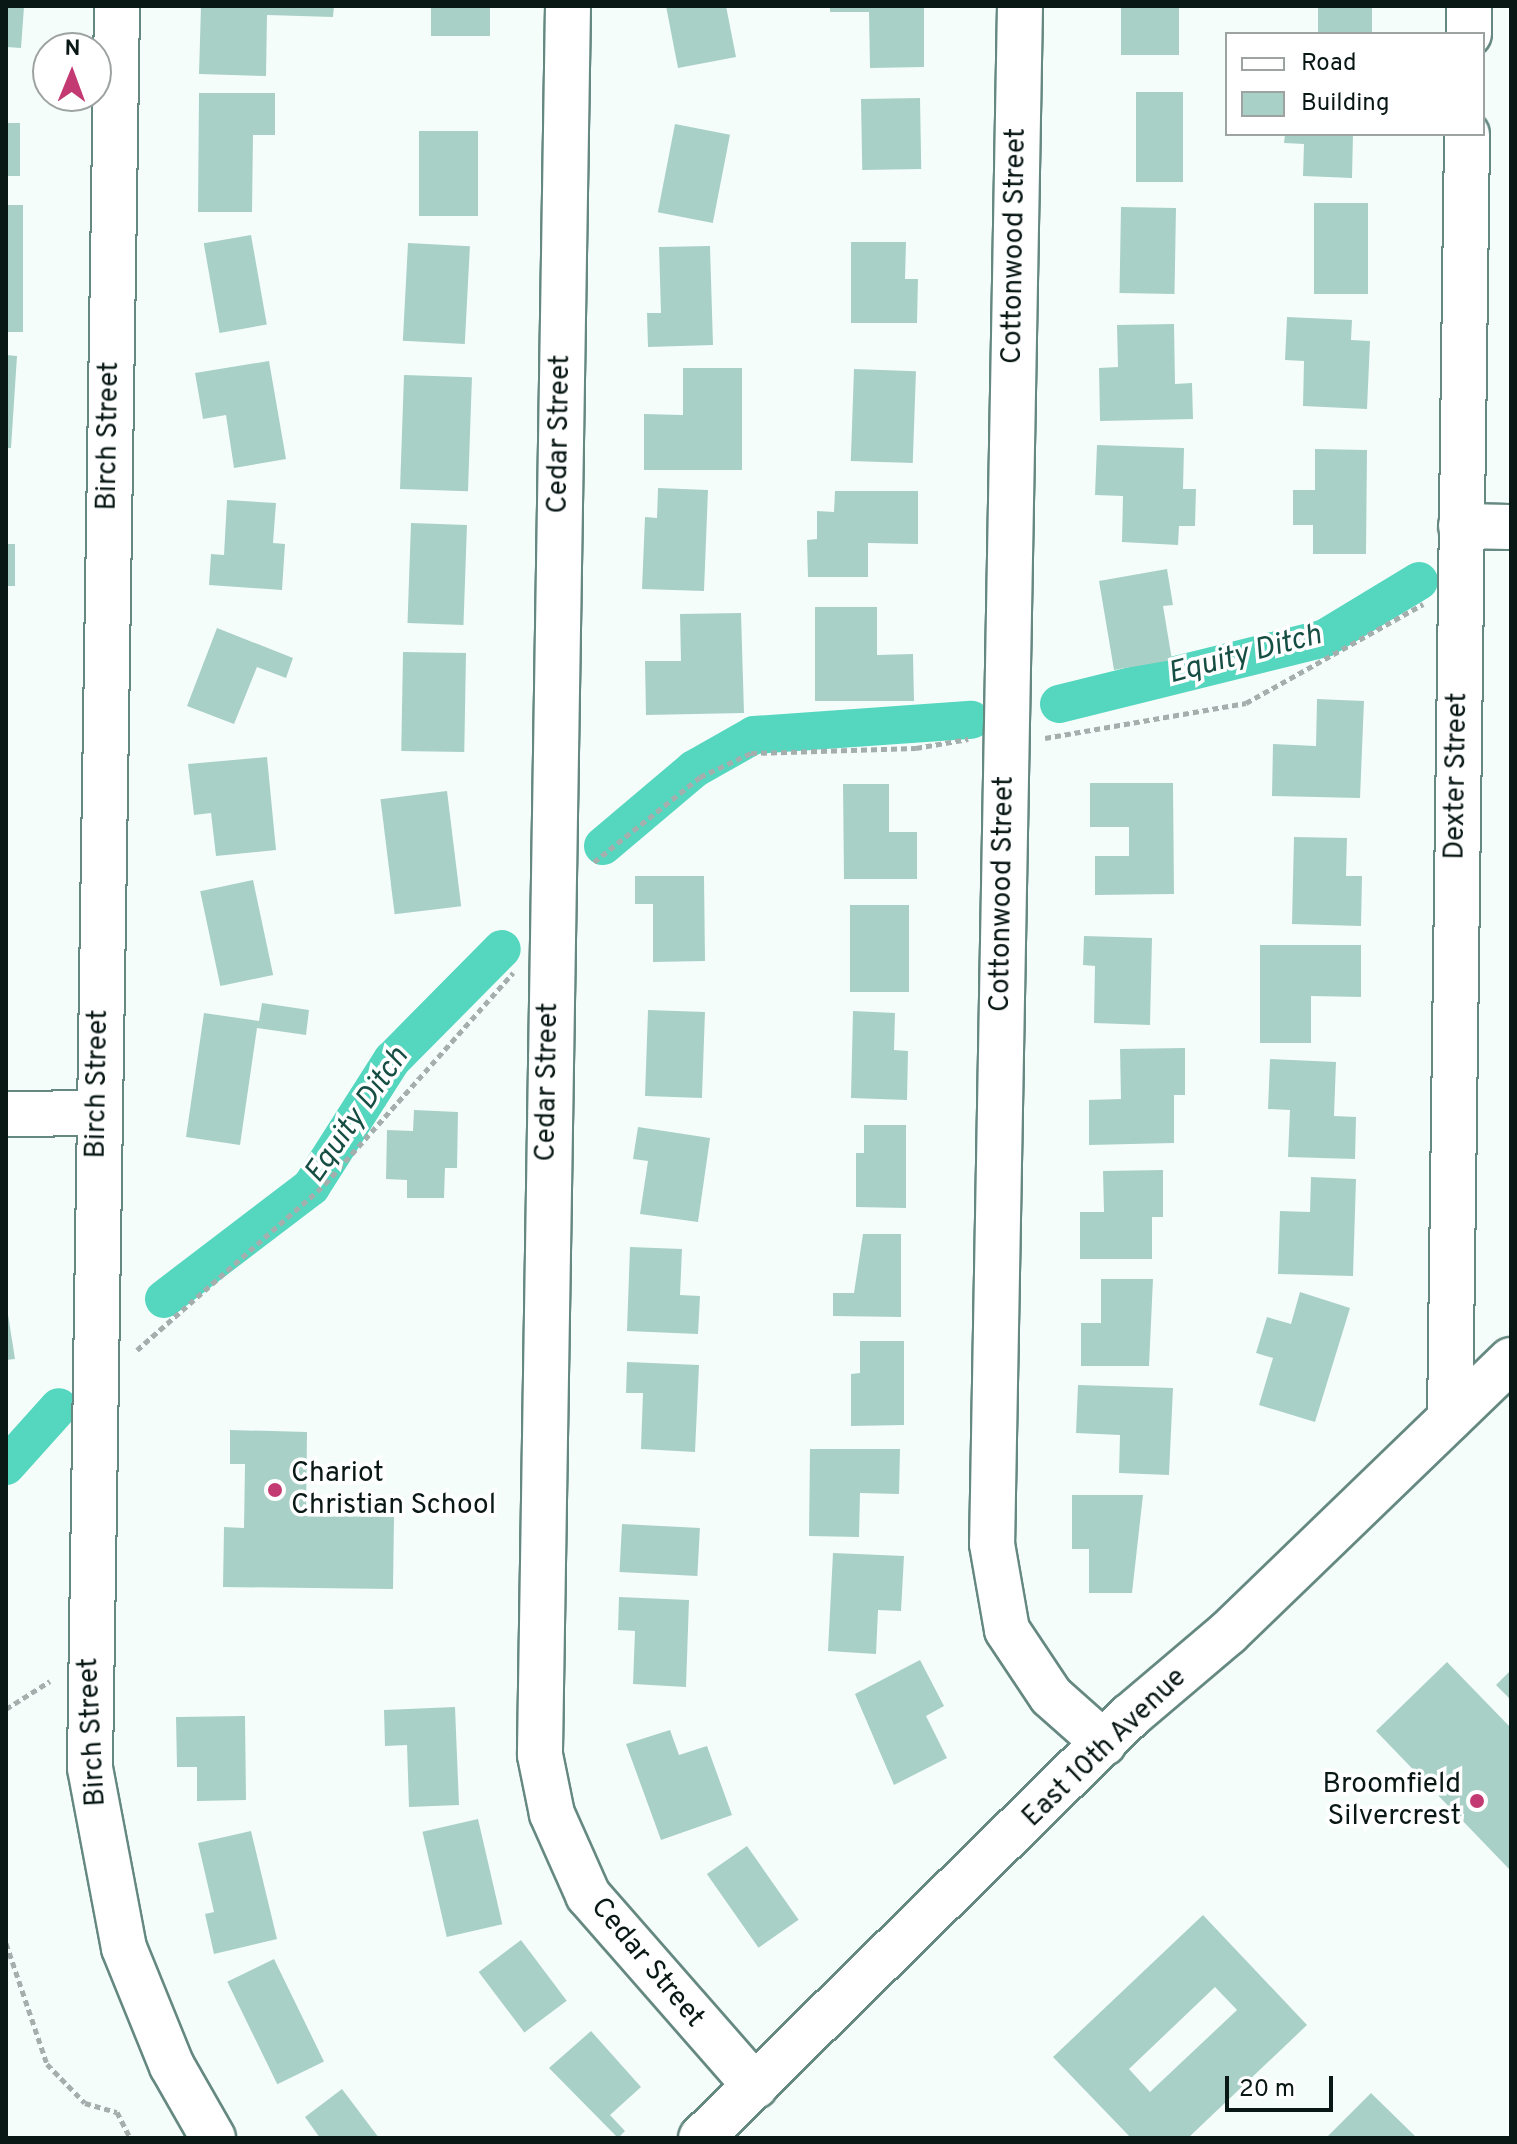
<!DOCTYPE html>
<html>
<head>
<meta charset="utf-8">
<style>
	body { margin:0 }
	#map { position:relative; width:1517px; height:2144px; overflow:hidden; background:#f5fdfb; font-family:Overpass,sans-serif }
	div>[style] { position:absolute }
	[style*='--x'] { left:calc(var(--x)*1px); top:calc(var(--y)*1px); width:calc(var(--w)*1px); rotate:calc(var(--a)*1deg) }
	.canal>* { height:38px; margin:-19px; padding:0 19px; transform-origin:19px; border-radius:19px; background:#55d6bf }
	.building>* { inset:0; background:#a9d0c7; transform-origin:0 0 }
	.path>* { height:5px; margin-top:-2.5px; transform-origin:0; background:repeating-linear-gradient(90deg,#a4aeac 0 6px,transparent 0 10px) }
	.roads { filter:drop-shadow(2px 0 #658981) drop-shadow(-2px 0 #658981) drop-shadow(0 2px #658981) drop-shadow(0 -2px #658981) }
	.minor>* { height:44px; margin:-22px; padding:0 22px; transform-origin:22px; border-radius:22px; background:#fff }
	.dots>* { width:22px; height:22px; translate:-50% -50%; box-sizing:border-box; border:4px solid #fff; border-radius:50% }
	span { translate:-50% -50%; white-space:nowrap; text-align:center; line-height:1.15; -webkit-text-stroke:7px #fff; paint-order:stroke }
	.street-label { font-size:28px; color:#091815 }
	.poi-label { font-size:28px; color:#091815 }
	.left { translate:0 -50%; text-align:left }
	.right { translate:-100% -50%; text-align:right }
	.water-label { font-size:30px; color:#174e44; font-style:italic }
	.frame { position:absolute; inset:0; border:8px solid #091815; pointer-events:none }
	.legend { position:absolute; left:1225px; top:32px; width:260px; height:104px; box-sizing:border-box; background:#fff; border:2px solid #9da3a1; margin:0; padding:10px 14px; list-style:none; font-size:24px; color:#091815 }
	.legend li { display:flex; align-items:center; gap:16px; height:40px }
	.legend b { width:40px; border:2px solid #9da3a1 }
	.north { position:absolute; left:32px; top:32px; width:80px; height:80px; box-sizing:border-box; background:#fff; border:2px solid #9da3a1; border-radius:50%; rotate:1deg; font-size:22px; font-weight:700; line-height:32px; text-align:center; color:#091815 }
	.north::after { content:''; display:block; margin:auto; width:28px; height:36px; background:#c33a73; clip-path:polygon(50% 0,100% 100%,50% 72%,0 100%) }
	.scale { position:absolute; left:1225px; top:2076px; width:108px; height:36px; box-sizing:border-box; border:4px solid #091815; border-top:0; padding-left:10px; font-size:24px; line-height:28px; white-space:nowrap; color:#091815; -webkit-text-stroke:6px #fff; paint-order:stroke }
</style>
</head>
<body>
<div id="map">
	<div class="canal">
		<div style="--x:1059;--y:704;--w:274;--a:-13.9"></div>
		<div style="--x:1325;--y:638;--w:110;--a:-31.2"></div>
		<div style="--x:603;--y:846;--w:119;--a:-40.2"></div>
		<div style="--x:694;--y:769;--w:69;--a:-29.5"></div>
		<div style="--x:754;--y:735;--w:218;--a:-4"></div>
		<div style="--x:164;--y:1299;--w:185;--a:-37.3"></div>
		<div style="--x:311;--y:1187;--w:151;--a:-57.5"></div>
		<div style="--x:392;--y:1060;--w:156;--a:-45.3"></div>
		<div style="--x:6;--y:1466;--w:79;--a:-48.1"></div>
	</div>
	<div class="building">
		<div style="clip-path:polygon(6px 6px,24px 7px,21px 48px,6px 47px)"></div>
		<div style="clip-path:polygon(201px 6px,334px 6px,333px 17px,267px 15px,266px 76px,199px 74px)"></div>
		<div style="left:431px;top:6px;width:59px;height:30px"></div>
		<div style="clip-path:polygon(666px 6px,726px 6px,736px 57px,678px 68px)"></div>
		<div style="clip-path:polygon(830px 6px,924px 6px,924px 67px,870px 68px,869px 12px,830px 12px)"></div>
		<div style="left:1121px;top:6px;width:58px;height:49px"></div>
		<div style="left:1318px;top:6px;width:54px;height:28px"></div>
		<div style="left:1136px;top:92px;width:47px;height:90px"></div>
		<div style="clip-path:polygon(199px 93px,275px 93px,275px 135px,253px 135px,252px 212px,198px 212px)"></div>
		<div style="left:920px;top:98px;width:71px;height:59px;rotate:89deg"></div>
		<div style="left:6px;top:123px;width:14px;height:53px"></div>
		<div style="left:675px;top:124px;width:56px;height:90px;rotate:11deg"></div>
		<div style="left:478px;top:131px;width:85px;height:59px;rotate:90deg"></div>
		<div style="clip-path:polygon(1285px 134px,1353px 134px,1352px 178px,1303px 176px,1304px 144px,1284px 143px)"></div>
		<div style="left:1314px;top:203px;width:54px;height:91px"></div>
		<div style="left:6px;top:205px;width:17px;height:127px"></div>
		<div style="left:1121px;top:207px;width:55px;height:86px;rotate:1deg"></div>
		<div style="left:251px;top:235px;width:91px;height:48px;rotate:80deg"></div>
		<div style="clip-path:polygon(851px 242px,906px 242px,905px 279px,918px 279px,917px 323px,851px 323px)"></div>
		<div style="left:408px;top:243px;width:62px;height:98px;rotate:3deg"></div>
		<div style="clip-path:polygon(710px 246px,713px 345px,648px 347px,647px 313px,661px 313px,659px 247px)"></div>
		<div style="clip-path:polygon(1287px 317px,1352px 320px,1351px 340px,1370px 341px,1367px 409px,1303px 406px,1304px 361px,1285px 360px)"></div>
		<div style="clip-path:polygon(1174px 324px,1175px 384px,1192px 383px,1193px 419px,1100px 421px,1099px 368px,1118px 367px,1117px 325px)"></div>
		<div style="clip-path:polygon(6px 355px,17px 356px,11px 448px,6px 448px)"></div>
		<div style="clip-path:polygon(269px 361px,286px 459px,234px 468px,226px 415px,203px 419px,195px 373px)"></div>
		<div style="clip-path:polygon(683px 368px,742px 368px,742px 470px,644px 470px,644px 414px,683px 415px)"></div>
		<div style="left:854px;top:369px;width:62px;height:92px;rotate:2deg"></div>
		<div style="left:404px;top:375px;width:68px;height:114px;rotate:2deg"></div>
		<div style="clip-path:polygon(1097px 445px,1184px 448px,1183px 489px,1196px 489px,1195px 526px,1179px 526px,1178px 545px,1122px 542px,1123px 496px,1095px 495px)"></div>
		<div style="clip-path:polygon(1315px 449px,1367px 450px,1366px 554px,1313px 554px,1313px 525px,1293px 525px,1293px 490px,1315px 490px)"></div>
		<div style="clip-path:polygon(658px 488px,708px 490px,704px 591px,642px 589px,645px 517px,657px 518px)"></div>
		<div style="clip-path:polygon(835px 491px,918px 491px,918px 544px,868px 543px,868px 577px,808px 577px,807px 540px,817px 539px,817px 511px,834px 512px)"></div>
		<div style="clip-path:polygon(227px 500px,276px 503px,273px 543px,285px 544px,282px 590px,209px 585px,211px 554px,224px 555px)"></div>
		<div style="left:411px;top:523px;width:56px;height:100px;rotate:2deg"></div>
		<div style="left:6px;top:544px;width:9px;height:42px"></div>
		<div style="clip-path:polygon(1167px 569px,1173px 605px,1163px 606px,1172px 660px,1114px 670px,1099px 581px)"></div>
		<div style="clip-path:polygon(815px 607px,877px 607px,877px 655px,913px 654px,914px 701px,815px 701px)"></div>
		<div style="clip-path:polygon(741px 613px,744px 713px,646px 715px,645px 661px,681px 661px,680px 614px)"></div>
		<div style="clip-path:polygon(217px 628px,293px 658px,286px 678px,257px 667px,234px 724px,187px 706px)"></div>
		<div style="left:403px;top:652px;width:63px;height:99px;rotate:1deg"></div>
		<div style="clip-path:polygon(1317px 699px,1364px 701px,1360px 798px,1272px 796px,1273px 744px,1316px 746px)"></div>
		<div style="clip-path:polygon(267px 757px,276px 850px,216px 856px,211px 813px,194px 815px,188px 764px)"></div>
		<div style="clip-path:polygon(1090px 783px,1173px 783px,1174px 894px,1095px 895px,1095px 856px,1129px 856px,1129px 827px,1090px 827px)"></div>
		<div style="clip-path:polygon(843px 784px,889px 784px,889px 832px,917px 832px,917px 879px,844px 879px)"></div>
		<div style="left:447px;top:791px;width:116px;height:67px;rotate:83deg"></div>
		<div style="clip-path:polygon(1294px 837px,1347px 838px,1346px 876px,1362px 876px,1361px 926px,1292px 924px)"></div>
		<div style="clip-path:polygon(635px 876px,704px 876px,705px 961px,653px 962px,653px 904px,635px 904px)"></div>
		<div style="left:253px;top:880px;width:97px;height:54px;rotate:78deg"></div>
		<div style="left:850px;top:905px;width:59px;height:87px"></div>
		<div style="clip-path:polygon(1084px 936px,1152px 938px,1150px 1025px,1094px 1023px,1095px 966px,1083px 965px)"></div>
		<div style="clip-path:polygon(1260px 945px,1361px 945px,1361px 997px,1311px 996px,1311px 1043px,1260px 1043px)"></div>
		<div style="clip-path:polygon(262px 1003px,309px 1010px,306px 1035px,257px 1028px,240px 1145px,186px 1137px,204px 1013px,259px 1021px)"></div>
		<div style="left:648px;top:1010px;width:57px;height:86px;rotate:2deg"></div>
		<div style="clip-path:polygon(853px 1011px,895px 1013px,894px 1050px,908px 1051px,907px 1100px,851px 1098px)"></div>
		<div style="clip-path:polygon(1185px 1048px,1185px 1095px,1174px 1095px,1174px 1143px,1089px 1145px,1089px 1100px,1121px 1099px,1120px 1049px)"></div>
		<div style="clip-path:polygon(1270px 1059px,1336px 1062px,1334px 1116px,1356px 1117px,1355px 1159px,1288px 1157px,1290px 1110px,1268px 1109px)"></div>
		<div style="clip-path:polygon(414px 1110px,458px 1112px,457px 1168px,445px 1168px,444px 1198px,407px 1198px,407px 1180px,386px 1179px,387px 1130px,413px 1131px)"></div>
		<div style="clip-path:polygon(864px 1125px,906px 1125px,906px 1208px,856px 1207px,856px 1153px,864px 1153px)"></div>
		<div style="clip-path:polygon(638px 1127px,710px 1138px,698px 1222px,640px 1214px,648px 1161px,633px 1159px)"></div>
		<div style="clip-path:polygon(1163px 1170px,1163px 1217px,1152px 1217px,1152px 1259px,1080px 1259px,1080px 1212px,1104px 1212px,1103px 1171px)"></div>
		<div style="clip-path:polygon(1311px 1177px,1356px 1179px,1353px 1276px,1278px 1274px,1280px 1211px,1310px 1212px)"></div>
		<div style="clip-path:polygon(863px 1234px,901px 1234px,901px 1317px,833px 1316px,833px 1293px,854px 1293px)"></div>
		<div style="clip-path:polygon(630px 1247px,682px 1249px,680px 1295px,700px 1296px,698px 1334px,627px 1331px)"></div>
		<div style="clip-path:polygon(1101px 1279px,1153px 1279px,1149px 1366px,1081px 1366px,1081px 1323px,1101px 1323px)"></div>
		<div style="clip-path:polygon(1300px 1292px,1350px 1308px,1315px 1422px,1259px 1405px,1273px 1358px,1256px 1353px,1267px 1317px,1291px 1324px)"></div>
		<div style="clip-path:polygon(6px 1302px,15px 1359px,6px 1360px)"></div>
		<div style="clip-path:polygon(860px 1341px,904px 1341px,904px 1425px,851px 1426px,851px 1374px,860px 1373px)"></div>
		<div style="clip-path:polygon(627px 1362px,699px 1365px,695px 1452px,641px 1449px,643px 1393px,626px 1393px)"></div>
		<div style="clip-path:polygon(1078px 1385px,1173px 1388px,1169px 1475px,1119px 1473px,1120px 1435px,1076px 1433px)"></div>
		<div style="clip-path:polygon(230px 1430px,307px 1432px,306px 1516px,394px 1517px,393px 1589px,223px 1587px,224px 1527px,244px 1528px,245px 1464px,230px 1464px)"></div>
		<div style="clip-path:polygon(810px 1449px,900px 1449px,899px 1494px,860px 1493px,859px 1537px,809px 1536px)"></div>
		<div style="clip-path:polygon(1072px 1495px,1143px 1495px,1132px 1593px,1089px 1593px,1089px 1549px,1072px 1549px)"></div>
		<div style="left:622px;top:1524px;width:78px;height:48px;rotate:3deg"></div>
		<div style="clip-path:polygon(833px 1553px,904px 1556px,901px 1611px,878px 1610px,876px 1654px,828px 1651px)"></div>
		<div style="clip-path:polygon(619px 1597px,689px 1600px,686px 1687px,633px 1684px,635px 1631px,618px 1630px)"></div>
		<div style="clip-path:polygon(920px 1660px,944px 1706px,926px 1716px,947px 1758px,894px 1785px,855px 1694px)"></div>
		<div style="clip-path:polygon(1447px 1662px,1511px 1728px,1511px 1871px,1376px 1731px)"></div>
		<div style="clip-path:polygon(1511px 1670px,1511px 1700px,1496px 1685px)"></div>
		<div style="clip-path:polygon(455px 1707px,459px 1805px,409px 1807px,407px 1745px,385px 1746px,384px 1710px)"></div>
		<div style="clip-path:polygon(245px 1716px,246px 1800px,197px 1801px,197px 1767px,177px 1767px,176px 1717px)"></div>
		<div style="clip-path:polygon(670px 1730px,679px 1755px,707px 1746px,732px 1815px,661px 1840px,626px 1744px)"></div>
		<div style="left:478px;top:1819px;width:108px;height:57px;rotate:77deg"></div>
		<div style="clip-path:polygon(251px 1831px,277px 1939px,214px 1954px,205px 1914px,214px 1912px,198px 1843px)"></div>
		<div style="left:747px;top:1846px;width:90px;height:49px;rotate:55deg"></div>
		<div style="clip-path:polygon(evenodd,1203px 1915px,1307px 2025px,1188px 2138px,1131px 2138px,1053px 2057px,1203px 1915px,1215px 1987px,1237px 2010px,1150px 2092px,1129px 2069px,1215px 1987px)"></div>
		<div style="left:521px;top:1940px;width:76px;height:53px;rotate:53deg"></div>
		<div style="left:274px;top:1959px;width:114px;height:52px;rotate:64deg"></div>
		<div style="clip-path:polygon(591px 2031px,641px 2087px,610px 2115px,625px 2131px,618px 2138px,549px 2068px)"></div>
		<div style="clip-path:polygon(342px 2089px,379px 2138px,320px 2138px,305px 2117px)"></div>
		<div style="clip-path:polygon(1371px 2093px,1417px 2138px,1326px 2138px)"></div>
	</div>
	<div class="path">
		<div style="--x:1045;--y:738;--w:204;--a:-9.9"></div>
		<div style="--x:1246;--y:703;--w:203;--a:-29.2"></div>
		<div style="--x:594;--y:862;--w:136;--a:-38.7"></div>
		<div style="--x:700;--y:777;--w:56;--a:-25.2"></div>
		<div style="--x:751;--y:753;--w:165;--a:-1.7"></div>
		<div style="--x:916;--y:748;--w:53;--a:-9.8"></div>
		<div style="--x:137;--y:1350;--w:251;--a:-41.4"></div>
		<div style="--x:325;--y:1184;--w:283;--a:-48.3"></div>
		<div style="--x:6;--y:1709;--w:52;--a:-32.5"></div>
		<div style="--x:6;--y:1943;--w:128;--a:71.3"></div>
		<div style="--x:47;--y:2064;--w:54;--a:45.7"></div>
		<div style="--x:85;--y:2103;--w:33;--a:16"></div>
		<div style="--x:117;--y:2112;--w:29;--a:63"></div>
	</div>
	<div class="roads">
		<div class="minor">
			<div style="--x:117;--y:6;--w:1762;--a:90.88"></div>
			<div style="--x:90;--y:1768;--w:183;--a:79.3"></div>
			<div style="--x:124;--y:1948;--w:127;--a:67.9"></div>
			<div style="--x:172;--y:2066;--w:83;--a:60.3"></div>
			<div style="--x:568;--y:6;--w:1749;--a:90.92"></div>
			<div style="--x:540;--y:1755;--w:60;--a:78.5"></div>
			<div style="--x:552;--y:1814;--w:89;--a:66"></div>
			<div style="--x:588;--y:1895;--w:254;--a:48.8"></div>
			<div style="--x:1020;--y:6;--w:1538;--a:91.04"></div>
			<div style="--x:992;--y:1544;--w:87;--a:80.1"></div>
			<div style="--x:1007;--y:1630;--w:79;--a:56.3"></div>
			<div style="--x:1051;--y:1696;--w:71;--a:41.6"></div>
			<div style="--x:1469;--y:34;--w:28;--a:-90"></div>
			<div style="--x:1461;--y:526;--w:50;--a:1.1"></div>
			<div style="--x:6;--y:1114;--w:91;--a:-0.6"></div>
			<div style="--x:1450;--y:1418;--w:1284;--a:-89.24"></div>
			<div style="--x:701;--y:2138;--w:602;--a:-44.53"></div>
			<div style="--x:1130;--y:1716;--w:128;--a:-40.3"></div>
			<div style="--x:1228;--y:1633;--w:393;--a:-44"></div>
		</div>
	</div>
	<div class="dots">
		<div style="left:275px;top:1490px;background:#c33a73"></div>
		<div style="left:1477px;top:1801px;background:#c33a73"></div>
	</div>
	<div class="street-label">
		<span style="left:1015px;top:246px;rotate:-89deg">Cottonwood Street</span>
		<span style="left:560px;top:434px;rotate:-89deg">Cedar Street</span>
		<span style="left:109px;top:436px;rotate:-89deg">Birch Street</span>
		<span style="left:1457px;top:776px;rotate:-89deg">Dexter Street</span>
		<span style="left:1003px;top:894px;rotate:-89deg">Cottonwood Street</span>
		<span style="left:548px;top:1082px;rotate:-89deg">Cedar Street</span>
		<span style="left:98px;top:1084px;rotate:-89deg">Birch Street</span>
		<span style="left:93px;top:1732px;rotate:-93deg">Birch Street</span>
		<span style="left:1105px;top:1748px;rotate:-44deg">East 10th Avenue</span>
		<span style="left:647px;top:1963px;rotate:50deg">Cedar Street</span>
	</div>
	<div class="poi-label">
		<span class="left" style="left:291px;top:1490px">Chariot<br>Christian School</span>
		<span class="right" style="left:1461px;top:1801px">Broomfield<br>Silvercrest</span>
	</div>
	<div class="water-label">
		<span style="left:1245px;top:656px;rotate:-15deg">Equity Ditch</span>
		<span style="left:358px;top:1116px;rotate:-55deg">Equity Ditch</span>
	</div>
	<div class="frame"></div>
	<ul class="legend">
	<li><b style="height:10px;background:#fff"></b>Road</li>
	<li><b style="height:22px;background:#a9d0c7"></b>Building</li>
	</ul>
	<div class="north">N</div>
	<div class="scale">20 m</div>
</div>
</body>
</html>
